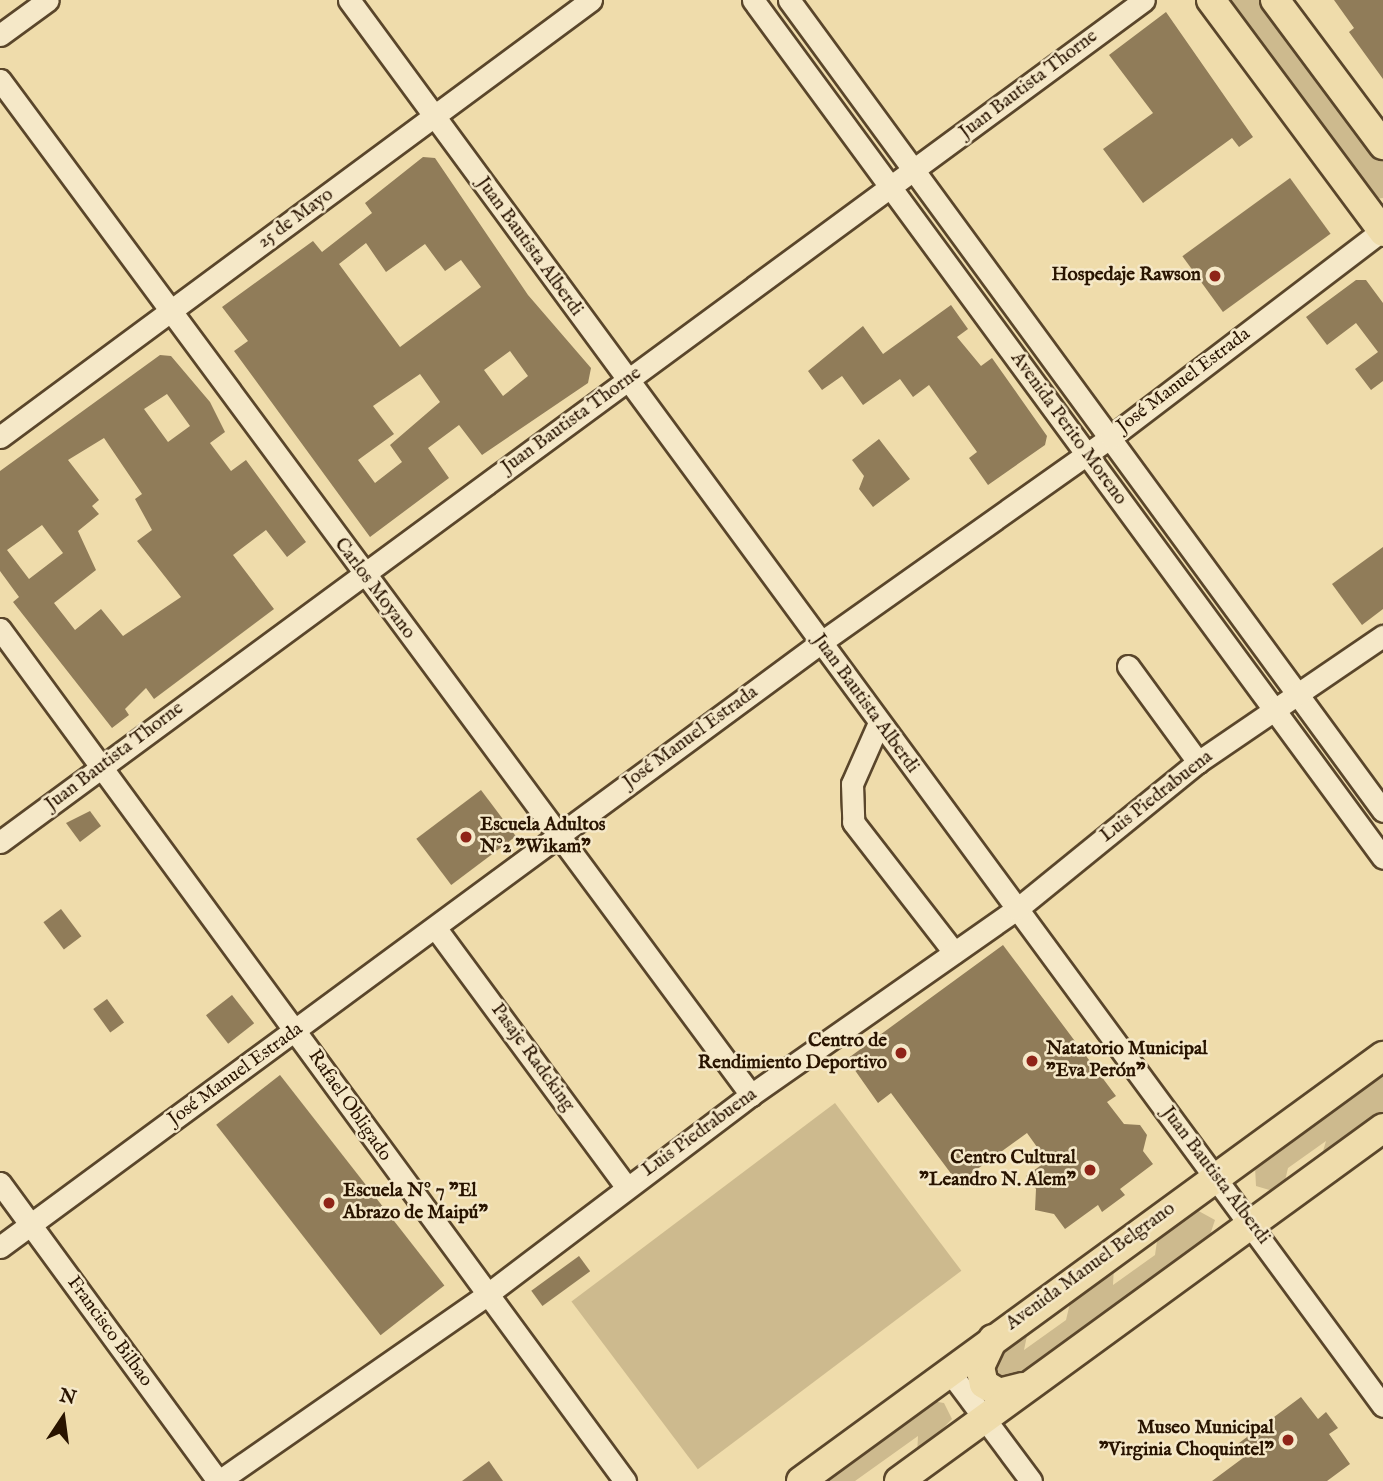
<!DOCTYPE html>
<html>
<head>
<meta charset="utf-8">
<style>
	body { margin:0 }
	#map { position:relative; width:1383px; height:1481px; overflow:hidden; background:#efdcab; font-family:"IM FELL English",serif }
	div>[style] { position:absolute }
	[style*='--x'] { left:calc(var(--x)*1px); top:calc(var(--y)*1px); width:calc(var(--w)*1px); rotate:calc(var(--a)*1deg) }
	.green>* { inset:0; background:#cdba8e; transform-origin:0 0 }
	.building>* { inset:0; background:#907c59; transform-origin:0 0 }
	.roads { filter:drop-shadow(2px 0 #5a462b) drop-shadow(-2px 0 #5a462b) drop-shadow(0 2px #5a462b) drop-shadow(0 -2px #5a462b) }
	.minor>* { height:21px; margin:-10.5px; padding:0 10.5px; transform-origin:10.5px; border-radius:10.5px; background:#f5e8c8 }
	.major>* { height:28px; margin:-14px; padding:0 14px; transform-origin:14px; border-radius:14px; background:#efdcab }
	.dots>* { width:19px; height:19px; translate:-50% -50%; box-sizing:border-box; border:4px solid #f5e8c8; border-radius:50% }
	span { translate:-50% -50%; white-space:nowrap; text-align:center; line-height:1.15; -webkit-text-stroke:5px #f5e8c8; paint-order:stroke }
	.street-label { font-size:19px; color:#291400 }
	.poi-label { font-size:19px; color:#291400; font-weight:700 }
	.right { translate:-100% -50%; text-align:right }
	.left { translate:0 -50%; text-align:left }
	.north { position:absolute; left:28px; top:1383px; width:70px; height:70px; -webkit-text-stroke:5px #f5e8c8; paint-order:stroke; rotate:13deg; font-size:19px; font-weight:700; line-height:28px; text-align:center; color:#291400 }
	.north::after { content:''; display:block; margin:auto; width:24px; height:32px; background:#291400; clip-path:polygon(50% 0,100% 100%,50% 72%,0 100%) }
</style>
</head>
<body>
<div id="map">
	<div class="green">
		<div style="clip-path:polygon(1223px 0,1264px 0,1383px 161px,1383px 198px,1375px 199px)"></div>
		<div style="clip-path:polygon(1383px 1073px,1383px 1114px,1321px 1158px,1326px 1141px,1288px 1168px,1284px 1185px,1273px 1191px,1256px 1186px,1255px 1167px)"></div>
		<div style="left:835px;top:1103px;width:210px;height:330px;rotate:53deg"></div>
		<div style="clip-path:polygon(1195px 1209px,1215px 1220px,1209px 1238px,1000px 1387px,988px 1362px,1028px 1331px,1024px 1350px,1066px 1320px,1071px 1299px,1114px 1267px,1113px 1285px,1155px 1255px,1158px 1234px)"></div>
		<div style="clip-path:polygon(932px 1401px,944px 1403px,952px 1419px,917px 1455px,918px 1436px,855px 1481px,822px 1481px)"></div>
	</div>
	<div class="building">
		<div style="clip-path:polygon(1334px 0,1383px 0,1383px 79px,1349px 32px,1354px 28px)"></div>
		<div style="clip-path:polygon(1166px 12px,1253px 137px,1239px 147px,1232px 138px,1143px 203px,1103px 149px,1153px 113px,1109px 55px)"></div>
		<div style="clip-path:polygon(evenodd,423px 157px,435px 158px,528px 295px,591px 368px,588px 383px,482px 455px,459px 425px,428px 448px,449px 478px,370px 537px,234px 351px,248px 341px,222px 307px,313px 241px,322px 252px,372px 213px,365px 203px,423px 157px,366px 243px,386px 272px,425px 244px,445px 271px,461px 260px,481px 287px,400px 347px,339px 264px,366px 243px,423px 157px,510px 351px,528px 376px,503px 396px,484px 370px,510px 351px,423px 157px,420px 374px,440px 402px,390px 445px,402px 462px,375px 483px,358px 460px,394px 434px,373px 406px,420px 374px)"></div>
		<div style="left:1290px;top:178px;width:69px;height:133px;rotate:54deg"></div>
		<div style="clip-path:polygon(1356px 280px,1366px 280px,1383px 303px,1383px 381px,1371px 390px,1355px 369px,1378px 352px,1356px 323px,1327px 345px,1306px 317px)"></div>
		<div style="clip-path:polygon(951px 305px,968px 329px,957px 337px,981px 366px,992px 358px,1047px 436px,1045px 445px,988px 485px,969px 458px,977px 452px,929px 385px,913px 397px,900px 379px,863px 405px,842px 376px,822px 390px,808px 371px,863px 326px,883px 354px)"></div>
		<div style="clip-path:polygon(evenodd,160px 355px,171px 356px,210px 402px,225px 432px,210px 443px,231px 471px,246px 460px,306px 542px,287px 557px,266px 530px,233px 555px,274px 609px,154px 699px,146px 688px,125px 709px,129px 715px,112px 728px,13px 602px,19px 597px,0 571px,0 471px,160px 355px,167px 394px,190px 426px,168px 442px,144px 409px,167px 394px,160px 355px,104px 438px,142px 494px,135px 499px,152px 530px,137px 541px,181px 597px,123px 636px,101px 609px,75px 630px,54px 603px,96px 570px,78px 531px,99px 514px,92px 506px,99px 500px,68px 460px,104px 438px,160px 355px,42px 525px,63px 553px,29px 579px,7px 550px,42px 525px)"></div>
		<div style="clip-path:polygon(879px 439px,910px 479px,873px 507px,859px 489px,864px 476px,852px 460px)"></div>
		<div style="clip-path:polygon(1383px 547px,1383px 609px,1362px 625px,1332px 584px)"></div>
		<div style="left:481px;top:790px;width:58px;height:81px;rotate:53deg"></div>
		<div style="clip-path:polygon(90px 811px,101px 826px,80px 842px,66px 823px)"></div>
		<div style="left:61px;top:909px;width:34px;height:22px;rotate:53deg"></div>
		<div style="clip-path:polygon(1003px 945px,1116px 1096px,1107px 1102px,1124px 1124px,1140px 1125px,1147px 1135px,1143px 1151px,1153px 1164px,1120px 1189px,1125px 1195px,1102px 1212px,1098px 1205px,1065px 1229px,1054px 1214px,1035px 1210px,1036px 1189px,1026px 1176px,1047px 1161px,1027px 1133px,958px 1183px,891px 1093px,878px 1103px,847px 1059px)"></div>
		<div style="left:232px;top:995px;width:36px;height:33px;rotate:52deg"></div>
		<div style="left:107px;top:999px;width:29px;height:17px;rotate:54deg"></div>
		<div style="left:280px;top:1075px;width:267px;height:81px;rotate:52deg"></div>
		<div style="left:579px;top:1256px;width:19px;height:59px;rotate:54deg"></div>
		<div style="clip-path:polygon(1301px 1397px,1318px 1419px,1326px 1412px,1338px 1428px,1329px 1434px,1350px 1464px,1327px 1481px,1212px 1481px,1243px 1458px,1235px 1446px)"></div>
		<div style="clip-path:polygon(489px 1461px,503px 1481px,462px 1481px)"></div>
	</div>
	<div class="roads">
		<div class="minor">
			<div style="--x:349;--y:0;--w:1745;--a:53.67"></div>
			<div style="--x:753;--y:0;--w:1064;--a:53.71"></div>
			<div style="--x:789;--y:0;--w:1005;--a:53.78"></div>
			<div style="--x:0;--y:35;--w:59;--a:-36.1"></div>
			<div style="--x:0;--y:80;--w:1263;--a:53.5"></div>
			<div style="--x:0;--y:437;--w:735;--a:-36.48"></div>
			<div style="--x:0;--y:629;--w:1057;--a:53.74"></div>
			<div style="--x:1128;--y:666;--w:119;--a:53.9"></div>
			<div style="--x:878;--y:725;--w:64;--a:113.8"></div>
			<div style="--x:852;--y:784;--w:38;--a:88"></div>
			<div style="--x:853;--y:822;--w:165;--a:52.2"></div>
			<div style="--x:0;--y:842;--w:1420;--a:-36.35"></div>
			<div style="--x:437;--y:930;--w:318;--a:53.6"></div>
			<div style="--x:0;--y:1183;--w:369;--a:53.8"></div>
			<div style="--x:0;--y:1247;--w:1018;--a:-36.37"></div>
			<div style="--x:820;--y:643;--w:357;--a:-35.3"></div>
			<div style="--x:1111;--y:437;--w:342;--a:-37.3"></div>
			<div style="--x:949;--y:1371;--w:137;--a:53.3"></div>
			<div style="--x:219;--y:1481;--w:324;--a:-34.8"></div>
			<div style="--x:485;--y:1296;--w:333;--a:-37.1"></div>
			<div style="--x:751;--y:1095;--w:325;--a:-35"></div>
			<div style="--x:1017;--y:909;--w:233;--a:-39.1"></div>
			<div style="--x:1198;--y:762;--w:224;--a:-34.3"></div>
		</div>
		<div class="major">
			<div style="--x:1211;--y:0;--w:289;--a:53.4"></div>
			<div style="--x:1275;--y:0;--w:181;--a:53.3"></div>
			<div style="--x:993;--y:1339;--w:31;--a:115"></div>
			<div style="--x:980;--y:1367;--w:17;--a:77"></div>
			<div style="--x:984;--y:1384;--w:17;--a:31"></div>
			<div style="--x:999;--y:1393;--w:25;--a:-14"></div>
			<div style="--x:801;--y:1481;--w:721;--a:-36.14"></div>
			<div style="--x:899;--y:1481;--w:599;--a:-36.1"></div>
		</div>
	</div>
	<div class="dots">
		<div style="left:1215px;top:276px;background:#8f2418"></div>
		<div style="left:466px;top:837px;background:#8f2418"></div>
		<div style="left:901px;top:1053px;background:#8f2418"></div>
		<div style="left:1032px;top:1061px;background:#8f2418"></div>
		<div style="left:1090px;top:1170px;background:#8f2418"></div>
		<div style="left:329px;top:1203px;background:#8f2418"></div>
		<div style="left:1288px;top:1440px;background:#8f2418"></div>
	</div>
	<div class="street-label">
		<span style="left:1029px;top:85px;rotate:-37deg">Juan Bautista Thorne</span>
		<span style="left:296px;top:219px;rotate:-36deg">25 de Mayo</span>
		<span style="left:529px;top:247px;rotate:54deg">Juan Bautista Alberdi</span>
		<span style="left:1184px;top:381px;rotate:-37deg">José Manuel Estrada</span>
		<span style="left:572px;top:421px;rotate:-36deg">Juan Bautista Thorne</span>
		<span style="left:1068px;top:429px;rotate:54deg">Avenida Perito Moreno</span>
		<span style="left:374px;top:589px;rotate:53deg">Carlos Moyano</span>
		<span style="left:865px;top:704px;rotate:54deg">Juan Bautista Alberdi</span>
		<span style="left:691px;top:738px;rotate:-36deg">José Manuel Estrada</span>
		<span style="left:115px;top:757px;rotate:-37deg">Juan Bautista Thorne</span>
		<span style="left:1157px;top:797px;rotate:-38deg">Luis Piedrabuena</span>
		<span style="left:532px;top:1058px;rotate:54deg">Pasaje Radcking</span>
		<span style="left:236px;top:1075px;rotate:-36deg">José Manuel Estrada</span>
		<span style="left:349px;top:1106px;rotate:55deg">Rafael Obligado</span>
		<span style="left:700px;top:1133px;rotate:-36deg">Luis Piedrabuena</span>
		<span style="left:1215px;top:1176px;rotate:53deg">Juan Bautista Alberdi</span>
		<span style="left:1091px;top:1267px;rotate:-36deg">Avenida Manuel Belgrano</span>
		<span style="left:109px;top:1332px;rotate:54deg">Francisco Bilbao</span>
	</div>
	<div class="poi-label">
		<span class="right" style="left:1201px;top:276px">Hospedaje Rawson</span>
		<span class="left" style="left:480px;top:837px">Escuela Adultos<br>N°2 "Wikam"</span>
		<span class="right" style="left:887px;top:1053px">Centro de<br>Rendimiento Deportivo</span>
		<span class="left" style="left:1046px;top:1061px">Natatorio Municipal<br>"Eva Perón"</span>
		<span class="right" style="left:1076px;top:1170px">Centro Cultural<br>"Leandro N. Alem"</span>
		<span class="left" style="left:343px;top:1203px">Escuela Nº 7 "El<br>Abrazo de Maipú"</span>
		<span class="right" style="left:1274px;top:1440px">Museo Municipal<br>"Virginia Choquintel"</span>
	</div>
	<div class="north">N</div>
</div>
</body>
</html>
